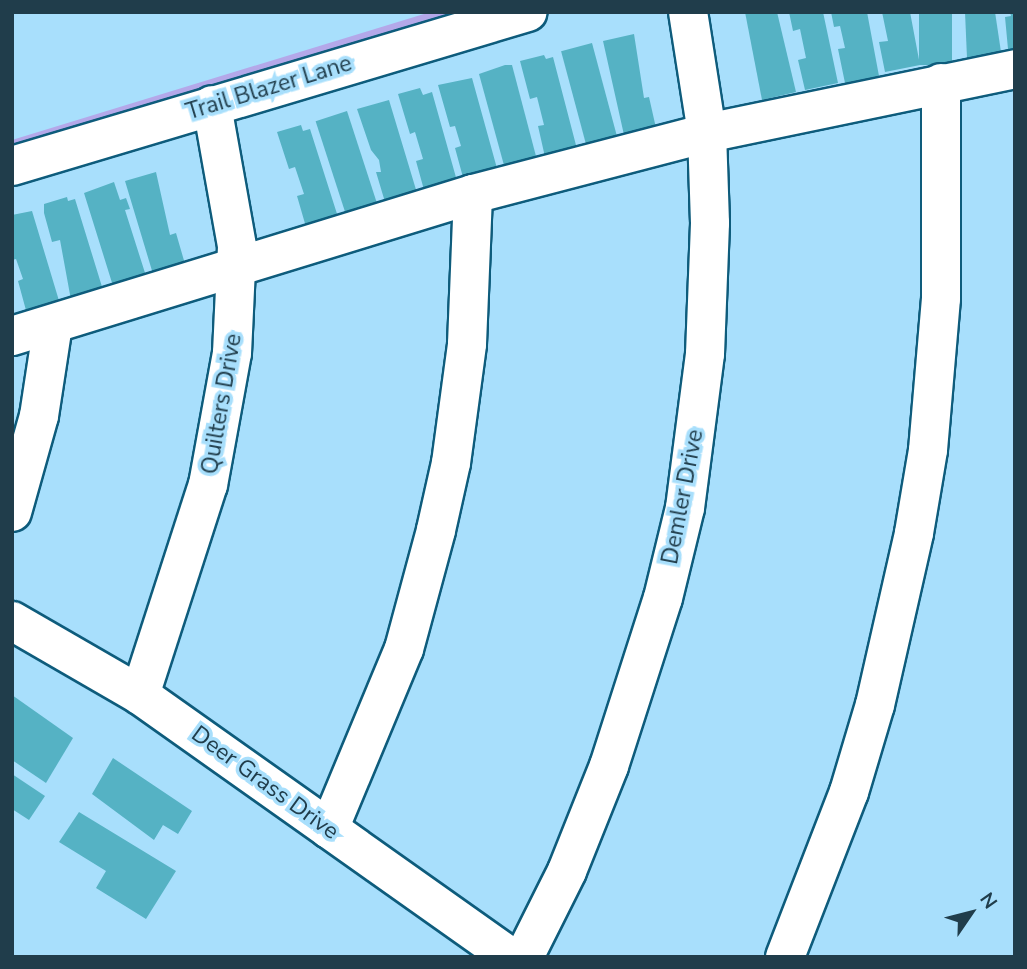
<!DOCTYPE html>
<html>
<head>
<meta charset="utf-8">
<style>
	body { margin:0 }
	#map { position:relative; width:1027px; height:969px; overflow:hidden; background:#a8dffc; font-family:"Nunito Sans",sans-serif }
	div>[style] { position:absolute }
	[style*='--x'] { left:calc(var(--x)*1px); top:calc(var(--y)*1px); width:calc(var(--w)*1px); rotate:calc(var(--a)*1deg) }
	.stream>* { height:9px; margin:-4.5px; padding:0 4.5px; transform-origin:4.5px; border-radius:4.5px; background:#b4a8e9 }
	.building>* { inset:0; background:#55b2c4; transform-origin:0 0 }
	.roads { filter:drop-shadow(2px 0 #0e5c7c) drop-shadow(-2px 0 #0e5c7c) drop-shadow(0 2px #0e5c7c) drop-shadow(0 -2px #0e5c7c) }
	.minor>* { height:38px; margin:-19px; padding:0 19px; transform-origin:19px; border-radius:19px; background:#fff }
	span { translate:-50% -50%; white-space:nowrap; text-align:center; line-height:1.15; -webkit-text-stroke:7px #a8dffc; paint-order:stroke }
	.street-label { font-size:23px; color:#203d4b }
	.frame { position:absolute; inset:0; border:14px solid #203d4b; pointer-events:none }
	.north { position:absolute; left:936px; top:878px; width:70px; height:70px; -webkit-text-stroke:5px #a8dffc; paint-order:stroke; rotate:55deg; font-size:19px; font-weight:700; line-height:28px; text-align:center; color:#203d4b }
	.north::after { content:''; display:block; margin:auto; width:24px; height:32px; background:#203d4b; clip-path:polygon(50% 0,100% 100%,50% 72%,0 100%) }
</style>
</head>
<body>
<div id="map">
	<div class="stream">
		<div style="--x:12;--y:144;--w:453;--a:-17"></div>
	</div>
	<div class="building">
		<div style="clip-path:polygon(745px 12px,777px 12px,796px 92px,762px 100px)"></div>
		<div style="clip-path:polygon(789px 12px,823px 12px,838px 83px,805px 90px,798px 60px,806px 58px,800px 29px,793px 31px)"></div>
		<div style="clip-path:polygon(831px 12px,867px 12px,879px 76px,845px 83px,838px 49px,845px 48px,840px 26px,834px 27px)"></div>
		<div style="clip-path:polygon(882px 12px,910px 12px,920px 65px,885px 72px,879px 42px,888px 41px)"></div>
		<div style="left:919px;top:12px;width:33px;height:53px"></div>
		<div style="clip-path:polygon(965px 12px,995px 12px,1001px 52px,967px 58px)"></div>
		<div style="clip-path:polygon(1010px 12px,1015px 12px,1015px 48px,1008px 49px,1005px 17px,1011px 16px)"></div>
		<div style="clip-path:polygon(634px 34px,644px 98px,649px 97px,656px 128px,624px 135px,603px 41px)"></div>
		<div style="left:592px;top:43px;width:98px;height:32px;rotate:75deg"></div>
		<div style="clip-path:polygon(544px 55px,546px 59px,553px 57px,577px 149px,545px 157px,538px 126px,544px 125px,537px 97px,530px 99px,520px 61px)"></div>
		<div style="clip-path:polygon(505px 65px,512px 65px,537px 160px,505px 169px,479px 74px)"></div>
		<div style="clip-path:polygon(472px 78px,498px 172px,464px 181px,455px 148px,461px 146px,455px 126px,450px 127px,438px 85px)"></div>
		<div style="clip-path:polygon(420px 88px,423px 95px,432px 92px,457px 181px,424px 190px,416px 161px,423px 159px,415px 132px,410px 134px,398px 94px)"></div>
		<div style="clip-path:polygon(389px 100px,417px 193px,385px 202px,376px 172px,381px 172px,379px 160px,371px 150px,357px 109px)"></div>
		<div style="left:347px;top:111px;width:98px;height:33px;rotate:72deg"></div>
		<div style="clip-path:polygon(301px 125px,303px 131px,310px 129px,338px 217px,306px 227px,297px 196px,304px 194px,295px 167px,289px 169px,277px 132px)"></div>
		<div style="clip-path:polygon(156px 172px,170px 235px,176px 233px,185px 264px,153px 274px,125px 181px)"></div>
		<div style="clip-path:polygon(114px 182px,120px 200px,126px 198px,130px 209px,125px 210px,146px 276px,113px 286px,84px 193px)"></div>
		<div style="clip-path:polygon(67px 197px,68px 201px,75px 199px,103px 290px,71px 300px,60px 240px,52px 242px,44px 213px,44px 204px)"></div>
		<div style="clip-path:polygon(32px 211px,60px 304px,27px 314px,18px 281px,23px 279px,16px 259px,12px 260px,12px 215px)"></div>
		<div style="clip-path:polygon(12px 695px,73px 738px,46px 783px,12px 760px)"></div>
		<div style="clip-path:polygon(113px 758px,192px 811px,178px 834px,163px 825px,154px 840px,92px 794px)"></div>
		<div style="clip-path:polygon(12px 774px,45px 796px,29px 820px,12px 809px)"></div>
		<div style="clip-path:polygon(79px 812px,176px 871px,146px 919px,96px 888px,106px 871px,59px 842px)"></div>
	</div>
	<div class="roads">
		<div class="minor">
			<div style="--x:12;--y:166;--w:538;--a:-16.62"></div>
			<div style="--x:12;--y:336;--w:482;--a:-17.1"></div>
			<div style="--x:473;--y:194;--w:242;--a:-14.6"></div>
			<div style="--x:707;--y:133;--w:315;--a:-11.7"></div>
			<div style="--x:12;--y:512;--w:100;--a:-74.3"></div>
			<div style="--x:39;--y:416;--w:92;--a:-81.3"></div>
			<div style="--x:12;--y:621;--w:148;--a:30"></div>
			<div style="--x:140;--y:695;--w:453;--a:35.3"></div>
			<div style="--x:140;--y:695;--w:221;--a:-72.1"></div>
			<div style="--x:208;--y:485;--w:134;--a:-79.7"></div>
			<div style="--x:232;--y:353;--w:107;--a:-87.3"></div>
			<div style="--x:237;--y:246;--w:143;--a:-100.1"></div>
			<div style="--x:329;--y:829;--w:195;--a:-67.4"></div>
			<div style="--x:404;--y:649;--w:123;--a:-74.9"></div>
			<div style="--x:436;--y:530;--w:69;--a:-77.4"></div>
			<div style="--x:451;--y:463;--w:120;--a:-82.3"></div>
			<div style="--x:467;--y:344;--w:150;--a:-87.7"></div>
			<div style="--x:524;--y:957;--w:96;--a:-63.4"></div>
			<div style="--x:567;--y:871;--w:113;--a:-68.2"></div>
			<div style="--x:609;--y:766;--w:176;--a:-72.2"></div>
			<div style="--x:663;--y:598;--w:93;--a:-76.3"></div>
			<div style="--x:685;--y:508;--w:155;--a:-82.6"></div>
			<div style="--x:705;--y:354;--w:131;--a:-87.8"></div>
			<div style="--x:710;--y:223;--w:90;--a:-91.9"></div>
			<div style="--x:707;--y:133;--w:122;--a:-98.9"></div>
			<div style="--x:785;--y:957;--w:177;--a:-68.8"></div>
			<div style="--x:849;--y:792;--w:91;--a:-73.4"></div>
			<div style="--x:875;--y:705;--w:176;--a:-77.2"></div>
			<div style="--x:914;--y:533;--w:84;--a:-80.4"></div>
			<div style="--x:928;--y:450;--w:152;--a:-85.1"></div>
			<div style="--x:941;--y:299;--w:216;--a:-90"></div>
		</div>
	</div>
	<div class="street-label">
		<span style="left:269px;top:88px;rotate:-17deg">Trail Blazer Lane</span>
		<span style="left:222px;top:404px;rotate:-80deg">Quilters Drive</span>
		<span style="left:683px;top:497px;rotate:-79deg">Demler Drive</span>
		<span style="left:265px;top:783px;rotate:36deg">Deer Grass Drive</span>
	</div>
	<div class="frame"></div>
	<div class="north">N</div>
</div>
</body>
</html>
